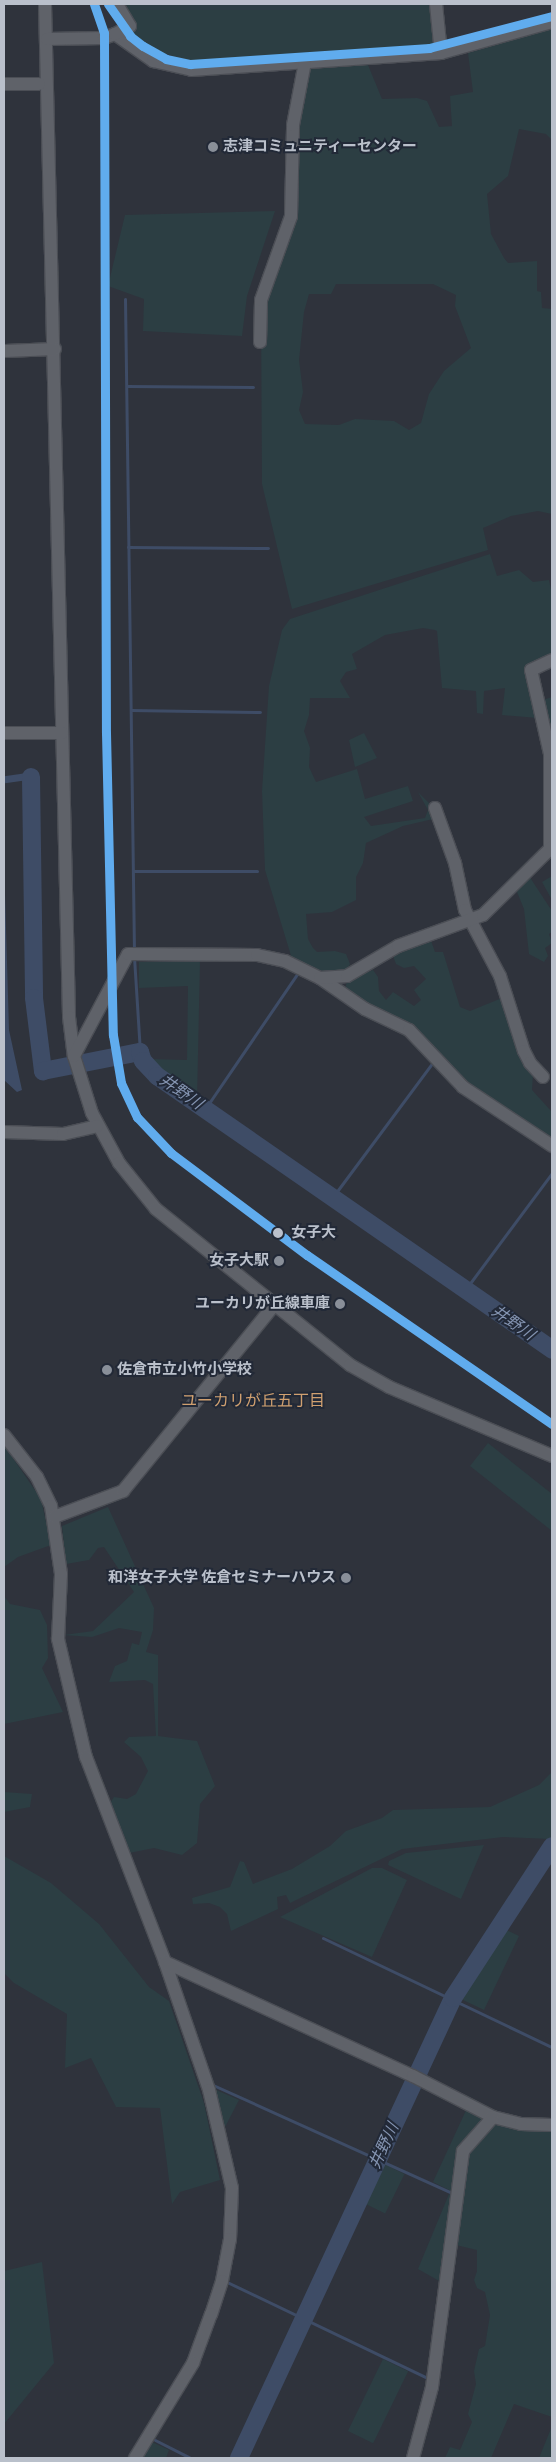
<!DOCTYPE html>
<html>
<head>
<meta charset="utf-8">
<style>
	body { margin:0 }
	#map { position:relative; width:556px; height:2462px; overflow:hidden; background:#2f333c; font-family:Rubik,"Noto Sans JP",sans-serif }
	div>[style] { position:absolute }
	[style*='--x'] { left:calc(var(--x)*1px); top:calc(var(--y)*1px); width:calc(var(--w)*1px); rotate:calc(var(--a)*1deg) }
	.green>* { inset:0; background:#2c3e43; transform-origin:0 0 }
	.water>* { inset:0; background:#3e4c66; transform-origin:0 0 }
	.stream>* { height:3px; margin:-1.5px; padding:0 1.5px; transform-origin:1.5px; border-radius:1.5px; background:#3e4c66 }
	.river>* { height:18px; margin:-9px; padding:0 9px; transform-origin:9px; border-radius:9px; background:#3e4c66 }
	.roads { filter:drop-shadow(1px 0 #4b4e55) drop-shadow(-1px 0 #4b4e55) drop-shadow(0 1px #4b4e55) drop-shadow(0 -1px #4b4e55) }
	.minor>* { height:12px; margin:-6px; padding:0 6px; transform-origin:6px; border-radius:6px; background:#5f6269 }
	.metro-1>* { height:9px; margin:-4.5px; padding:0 4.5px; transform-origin:4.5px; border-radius:4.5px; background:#60acee }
	.dots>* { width:14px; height:14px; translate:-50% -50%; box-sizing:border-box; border:2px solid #222937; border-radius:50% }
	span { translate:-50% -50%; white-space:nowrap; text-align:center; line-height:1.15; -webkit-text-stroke:4px #222937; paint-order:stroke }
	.poi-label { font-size:15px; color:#bac0cb; font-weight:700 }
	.left { translate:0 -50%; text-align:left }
	.right { translate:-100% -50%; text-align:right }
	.stop-label { font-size:15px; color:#bac0cb; font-weight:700 }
	.water-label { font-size:16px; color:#8494b1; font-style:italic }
	.neighbourhood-label { font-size:16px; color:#d0a070 }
	.frame { position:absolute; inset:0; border:5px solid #bac0cb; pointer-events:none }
</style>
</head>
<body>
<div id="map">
	<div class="green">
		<div style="clip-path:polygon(123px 4px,431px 4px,435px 42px,429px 46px,191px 61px,158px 52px,129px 31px)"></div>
		<div style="clip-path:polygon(evenodd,552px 29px,552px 140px,546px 134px,519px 129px,508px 176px,487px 194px,491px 234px,504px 258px,508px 263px,537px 261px,537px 291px,541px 292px,542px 308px,552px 309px,552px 514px,538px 511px,511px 516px,483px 528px,488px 550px,292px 609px,262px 484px,261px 312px,290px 229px,298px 126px,309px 69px,368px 65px,382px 99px,417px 98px,427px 101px,439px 127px,452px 126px,450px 96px,473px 92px,468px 53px,552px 29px,336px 284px,433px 284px,456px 295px,455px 306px,471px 348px,444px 371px,429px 394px,421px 423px,409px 430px,394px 421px,355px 419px,339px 425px,305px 424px,299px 410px,303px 392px,299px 360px,304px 312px,309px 294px,331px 294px,336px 284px)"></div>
		<div style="clip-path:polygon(275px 211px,247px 296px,242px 336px,143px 331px,144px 299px,108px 286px,125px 215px)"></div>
		<div style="clip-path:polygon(490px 554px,497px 576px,519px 570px,533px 582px,549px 580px,552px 594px,552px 658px,530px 665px,538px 718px,502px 715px,505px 688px,484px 691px,483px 714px,477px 713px,476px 691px,442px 688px,437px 631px,435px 630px,423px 628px,385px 635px,352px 654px,357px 669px,346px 672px,340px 681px,350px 698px,310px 698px,309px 715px,304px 731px,310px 748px,309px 767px,316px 782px,357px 769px,365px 799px,408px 786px,413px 801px,364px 817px,371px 826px,425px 818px,428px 810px,418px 792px,431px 805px,433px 819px,403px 826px,366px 843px,363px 863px,356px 877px,356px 900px,332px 912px,306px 914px,308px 939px,313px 948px,317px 952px,335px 951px,346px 954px,350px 964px,346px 971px,325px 972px,292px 959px,265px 870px,262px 791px,269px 686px,282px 630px,290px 619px)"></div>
		<div style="clip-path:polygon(552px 697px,552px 745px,543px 700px)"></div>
		<div style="clip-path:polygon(364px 733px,377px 758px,355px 767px,349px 740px)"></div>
		<div style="clip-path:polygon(529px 876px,552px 911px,552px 932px,549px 934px,552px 943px,545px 948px,548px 956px,544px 962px,529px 954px,524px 909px,517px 892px)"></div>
		<div style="clip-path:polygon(552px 876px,552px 900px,542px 882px)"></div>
		<div style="clip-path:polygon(430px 938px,435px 952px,443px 952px,460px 1007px,470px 1011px,502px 998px,533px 1074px,532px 1090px,552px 1112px,552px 1141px,495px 1106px,379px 1011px,345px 991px,347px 980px,373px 970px,378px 977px,379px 991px,386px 1000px,393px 992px,414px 1006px,421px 1000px,414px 990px,426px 979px,414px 966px,404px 968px,396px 964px,393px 956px)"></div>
		<div style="clip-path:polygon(200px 961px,197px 1101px,160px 1075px,147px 1059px,187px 1060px,188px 986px,139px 988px,139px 962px)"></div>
		<div style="clip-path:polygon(488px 1443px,552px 1494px,552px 1531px,470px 1466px)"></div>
		<div style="clip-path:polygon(4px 1445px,41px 1499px,51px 1545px,18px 1557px,4px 1567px)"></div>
		<div style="clip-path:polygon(108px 1507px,154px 1608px,153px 1630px,146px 1652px,158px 1655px,158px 1736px,197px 1741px,215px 1786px,200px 1804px,197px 1843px,182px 1855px,154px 1848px,129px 1853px,110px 1803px,114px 1797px,127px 1799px,136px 1794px,148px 1771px,141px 1757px,124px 1742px,129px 1737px,156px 1736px,153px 1684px,145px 1680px,109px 1682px,115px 1666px,127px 1661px,132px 1643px,139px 1645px,142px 1632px,119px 1628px,92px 1637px,64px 1635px,93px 1631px,134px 1592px,104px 1547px,98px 1548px,89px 1560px,66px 1564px,62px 1526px)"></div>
		<div style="clip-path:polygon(4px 1596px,10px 1604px,40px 1610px,47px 1625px,48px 1658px,42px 1668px,63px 1712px,4px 1724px)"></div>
		<div style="clip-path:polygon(552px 1772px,552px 1839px,503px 1837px,402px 1849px,290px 1903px,286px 1895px,277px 1897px,278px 1909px,231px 1931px,227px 1914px,220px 1907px,209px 1903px,193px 1904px,192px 1898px,230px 1887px,240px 1861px,244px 1862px,253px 1884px,292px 1869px,330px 1846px,346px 1831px,382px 1818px,393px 1810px,490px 1807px,539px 1785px)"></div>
		<div style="clip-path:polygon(4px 1792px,32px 1794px,30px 1807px,4px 1812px)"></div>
		<div style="clip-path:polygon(484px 1845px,461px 1899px,388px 1865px,389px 1861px,406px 1853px)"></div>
		<div style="clip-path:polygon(4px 1856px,51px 1883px,99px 1924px,149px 1987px,169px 2001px,204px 2103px,220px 2180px,180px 2192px,172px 2204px,160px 2108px,116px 2107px,91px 2058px,65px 2068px,67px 2014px,14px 1983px,4px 1973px)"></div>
		<div style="clip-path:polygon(372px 1868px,382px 1868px,407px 1880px,372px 1957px,280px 1917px)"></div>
		<div style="clip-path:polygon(502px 1928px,519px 1936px,484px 2010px,459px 1998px)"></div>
		<div style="clip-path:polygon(214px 2089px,239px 2100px,224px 2129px)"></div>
		<div style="clip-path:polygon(468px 2106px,483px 2116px,482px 2122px,453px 2192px,433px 2182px)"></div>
		<div style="clip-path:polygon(498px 2123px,552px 2127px,552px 2417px,514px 2404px,491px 2458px,445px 2458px,450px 2447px,460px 2450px,472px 2422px,468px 2414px,476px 2384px,474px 2371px,479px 2349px,485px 2346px,490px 2315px,485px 2292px,477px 2288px,474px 2280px,477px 2271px,477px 2250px,456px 2245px,468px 2153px,490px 2127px)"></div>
		<div style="left:382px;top:2163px;width:25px;height:44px;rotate:26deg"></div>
		<div style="clip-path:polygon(449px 2194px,453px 2196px,441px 2282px,418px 2269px)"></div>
		<div style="clip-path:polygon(42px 2262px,54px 2363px,4px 2424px,4px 2271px)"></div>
		<div style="left:383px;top:2359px;width:28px;height:80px;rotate:26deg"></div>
		<div style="clip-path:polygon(552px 2426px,552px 2458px,539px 2458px)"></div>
		<div style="clip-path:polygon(152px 2442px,169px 2450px,166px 2458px,142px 2458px)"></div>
	</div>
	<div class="water">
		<div style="left:27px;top:773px;width:7px;height:23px;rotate:82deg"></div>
		<div style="clip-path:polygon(4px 860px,9px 1030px,22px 1090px,17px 1092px,4px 1080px)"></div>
	</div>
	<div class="stream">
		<div style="--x:125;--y:299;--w:651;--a:89.21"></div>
		<div style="--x:127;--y:386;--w:126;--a:0.5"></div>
		<div style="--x:128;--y:547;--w:140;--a:0.4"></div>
		<div style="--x:131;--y:710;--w:129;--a:0.9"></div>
		<div style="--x:133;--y:871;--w:124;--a:0"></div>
		<div style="--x:134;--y:957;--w:95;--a:86.4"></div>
		<div style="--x:205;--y:1109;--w:163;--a:-55.7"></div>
		<div style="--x:332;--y:1198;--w:169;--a:-53.4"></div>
		<div style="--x:465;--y:1290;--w:146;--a:-53.4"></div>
		<div style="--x:550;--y:1848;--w:2;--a:27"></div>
		<div style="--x:323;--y:1938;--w:254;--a:25.5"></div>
		<div style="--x:213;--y:2085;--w:262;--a:24.3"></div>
		<div style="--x:227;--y:2282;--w:222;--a:25.6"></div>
		<div style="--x:155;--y:2440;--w:39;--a:27"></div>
	</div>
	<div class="river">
		<div style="--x:31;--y:777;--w:221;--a:89.2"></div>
		<div style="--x:34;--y:998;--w:74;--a:83"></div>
		<div style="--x:43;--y:1071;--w:99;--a:-11.1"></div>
		<div style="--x:140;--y:1052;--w:9;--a:72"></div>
		<div style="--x:143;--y:1061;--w:21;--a:47"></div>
		<div style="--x:157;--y:1076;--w:481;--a:34.7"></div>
		<div style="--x:239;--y:2458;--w:507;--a:-65.05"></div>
		<div style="--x:453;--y:1998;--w:181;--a:-56.9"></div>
	</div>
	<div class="roads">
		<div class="minor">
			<div style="--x:45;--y:4;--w:1013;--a:88.64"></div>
			<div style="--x:69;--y:1017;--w:39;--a:83"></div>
			<div style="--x:74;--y:1056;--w:60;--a:72.5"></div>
			<div style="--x:92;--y:1113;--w:57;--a:61.6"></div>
			<div style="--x:119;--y:1163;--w:59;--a:51.2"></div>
			<div style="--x:156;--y:1209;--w:249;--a:38.8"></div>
			<div style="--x:350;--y:1365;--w:45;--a:29.4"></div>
			<div style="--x:389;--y:1387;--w:177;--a:22.9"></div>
			<div style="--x:436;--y:4;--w:49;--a:84.2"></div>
			<div style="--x:115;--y:34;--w:47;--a:35.4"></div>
			<div style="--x:153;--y:61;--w:39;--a:13"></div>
			<div style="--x:191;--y:70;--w:251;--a:-3.9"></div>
			<div style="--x:441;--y:53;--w:115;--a:-15.6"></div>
			<div style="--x:47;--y:39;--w:57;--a:-1"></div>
			<div style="--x:104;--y:38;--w:12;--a:-20"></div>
			<div style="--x:115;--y:34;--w:17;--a:-28"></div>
			<div style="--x:130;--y:26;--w:26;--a:-121"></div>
			<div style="--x:4;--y:84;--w:35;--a:0"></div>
			<div style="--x:260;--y:342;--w:42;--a:-88.6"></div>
			<div style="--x:261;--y:300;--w:89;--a:-70.3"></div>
			<div style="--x:291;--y:216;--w:91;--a:-88.7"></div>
			<div style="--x:293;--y:125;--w:64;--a:-79.2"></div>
			<div style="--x:4;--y:351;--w:51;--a:-2.2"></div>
			<div style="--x:4;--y:733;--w:58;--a:0"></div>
			<div style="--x:435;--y:808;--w:59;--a:70"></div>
			<div style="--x:455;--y:863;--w:48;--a:78"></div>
			<div style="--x:465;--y:910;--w:75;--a:62.1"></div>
			<div style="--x:500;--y:976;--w:79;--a:72.3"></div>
			<div style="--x:524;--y:1051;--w:13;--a:63"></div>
			<div style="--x:530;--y:1063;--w:19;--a:47"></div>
			<div style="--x:550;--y:849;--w:95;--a:-90"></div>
			<div style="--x:550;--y:754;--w:86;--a:-102.7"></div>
			<div style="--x:531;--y:670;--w:23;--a:-25"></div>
			<div style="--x:320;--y:978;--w:55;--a:34.6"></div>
			<div style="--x:365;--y:1009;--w:49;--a:25.5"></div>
			<div style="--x:409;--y:1030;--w:79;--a:46.5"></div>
			<div style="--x:463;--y:1087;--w:107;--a:33.5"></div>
			<div style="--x:74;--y:1056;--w:115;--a:-62.1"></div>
			<div style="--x:128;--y:954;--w:129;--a:0.4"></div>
			<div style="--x:257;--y:955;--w:29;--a:12"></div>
			<div style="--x:285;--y:961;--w:39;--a:26"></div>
			<div style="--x:320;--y:978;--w:27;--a:-4"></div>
			<div style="--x:347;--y:976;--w:59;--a:-30.5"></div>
			<div style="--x:398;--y:946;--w:90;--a:-20"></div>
			<div style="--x:483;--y:915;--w:97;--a:-44.6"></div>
			<div style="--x:4;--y:1132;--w:59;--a:1.9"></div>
			<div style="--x:63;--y:1134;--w:35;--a:-13"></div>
			<div style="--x:4;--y:1435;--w:53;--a:51.8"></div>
			<div style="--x:37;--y:1477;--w:32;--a:64"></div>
			<div style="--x:51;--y:1506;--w:69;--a:81.6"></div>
			<div style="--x:61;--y:1574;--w:65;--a:92.6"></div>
			<div style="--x:58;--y:1639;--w:121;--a:76.7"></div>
			<div style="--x:86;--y:1757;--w:220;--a:68.9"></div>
			<div style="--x:165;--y:1962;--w:135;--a:71"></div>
			<div style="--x:209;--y:2090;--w:101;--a:76.8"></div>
			<div style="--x:232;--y:2188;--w:51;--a:92.2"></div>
			<div style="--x:230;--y:2239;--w:43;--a:100.8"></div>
			<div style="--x:222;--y:2281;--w:35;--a:108"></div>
			<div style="--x:211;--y:2314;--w:52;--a:110.2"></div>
			<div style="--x:193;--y:2363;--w:111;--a:121.4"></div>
			<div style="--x:54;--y:1517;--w:74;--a:-20.6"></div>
			<div style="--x:123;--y:1491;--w:240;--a:-50.9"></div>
			<div style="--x:165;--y:1962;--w:273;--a:24.7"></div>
			<div style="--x:413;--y:2076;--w:90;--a:27.1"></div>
			<div style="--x:493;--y:2117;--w:29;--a:14"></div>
			<div style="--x:521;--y:2124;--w:31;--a:2"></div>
			<div style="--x:413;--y:2458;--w:73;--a:-75"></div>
			<div style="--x:432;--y:2387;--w:238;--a:-82.5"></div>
			<div style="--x:463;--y:2151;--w:45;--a:-48.6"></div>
		</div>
	</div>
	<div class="metro-1">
		<div style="--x:94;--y:4;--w:31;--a:71"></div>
		<div style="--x:104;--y:33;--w:700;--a:89.84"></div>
		<div style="--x:106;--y:733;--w:302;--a:88.7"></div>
		<div style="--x:113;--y:1035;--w:49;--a:80.5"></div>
		<div style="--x:121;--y:1083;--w:38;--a:65"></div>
		<div style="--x:137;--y:1117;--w:50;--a:46.6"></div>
		<div style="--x:171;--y:1153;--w:170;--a:36.9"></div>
		<div style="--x:307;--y:1255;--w:298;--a:34.6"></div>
		<div style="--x:108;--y:4;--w:39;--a:55"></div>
		<div style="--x:130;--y:36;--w:16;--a:38"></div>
		<div style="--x:143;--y:46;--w:26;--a:29"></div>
		<div style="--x:166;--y:59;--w:25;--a:12"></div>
		<div style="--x:190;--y:64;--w:240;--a:-3.8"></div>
		<div style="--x:429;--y:48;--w:127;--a:-14.6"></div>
	</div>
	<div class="dots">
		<div style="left:213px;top:147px;background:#898f99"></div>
		<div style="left:278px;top:1233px;background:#bac0cb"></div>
		<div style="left:279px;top:1261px;background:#898f99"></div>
		<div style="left:340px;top:1304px;background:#898f99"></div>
		<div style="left:107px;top:1370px;background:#898f99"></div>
		<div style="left:346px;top:1578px;background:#898f99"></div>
	</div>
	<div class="poi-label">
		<span class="left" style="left:223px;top:147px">志津コミュニティーセンター</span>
		<span class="right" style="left:269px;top:1261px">女子大駅</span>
		<span class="right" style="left:330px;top:1304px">ユーカリが丘線車庫</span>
		<span class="left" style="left:117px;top:1370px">佐倉市立小竹小学校</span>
		<span class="right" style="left:336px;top:1578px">和洋女子大学 佐倉セミナーハウス</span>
	</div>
	<div class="stop-label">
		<span class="left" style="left:291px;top:1233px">女子大</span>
	</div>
	<div class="water-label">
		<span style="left:181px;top:1092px;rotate:35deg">井野川</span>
		<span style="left:513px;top:1323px;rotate:35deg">井野川</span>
		<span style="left:384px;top:2146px;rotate:-65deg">井野川</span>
	</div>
	<div class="neighbourhood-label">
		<span style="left:253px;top:1401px">ユーカリが丘五丁目</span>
	</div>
	<div class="frame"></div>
</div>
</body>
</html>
